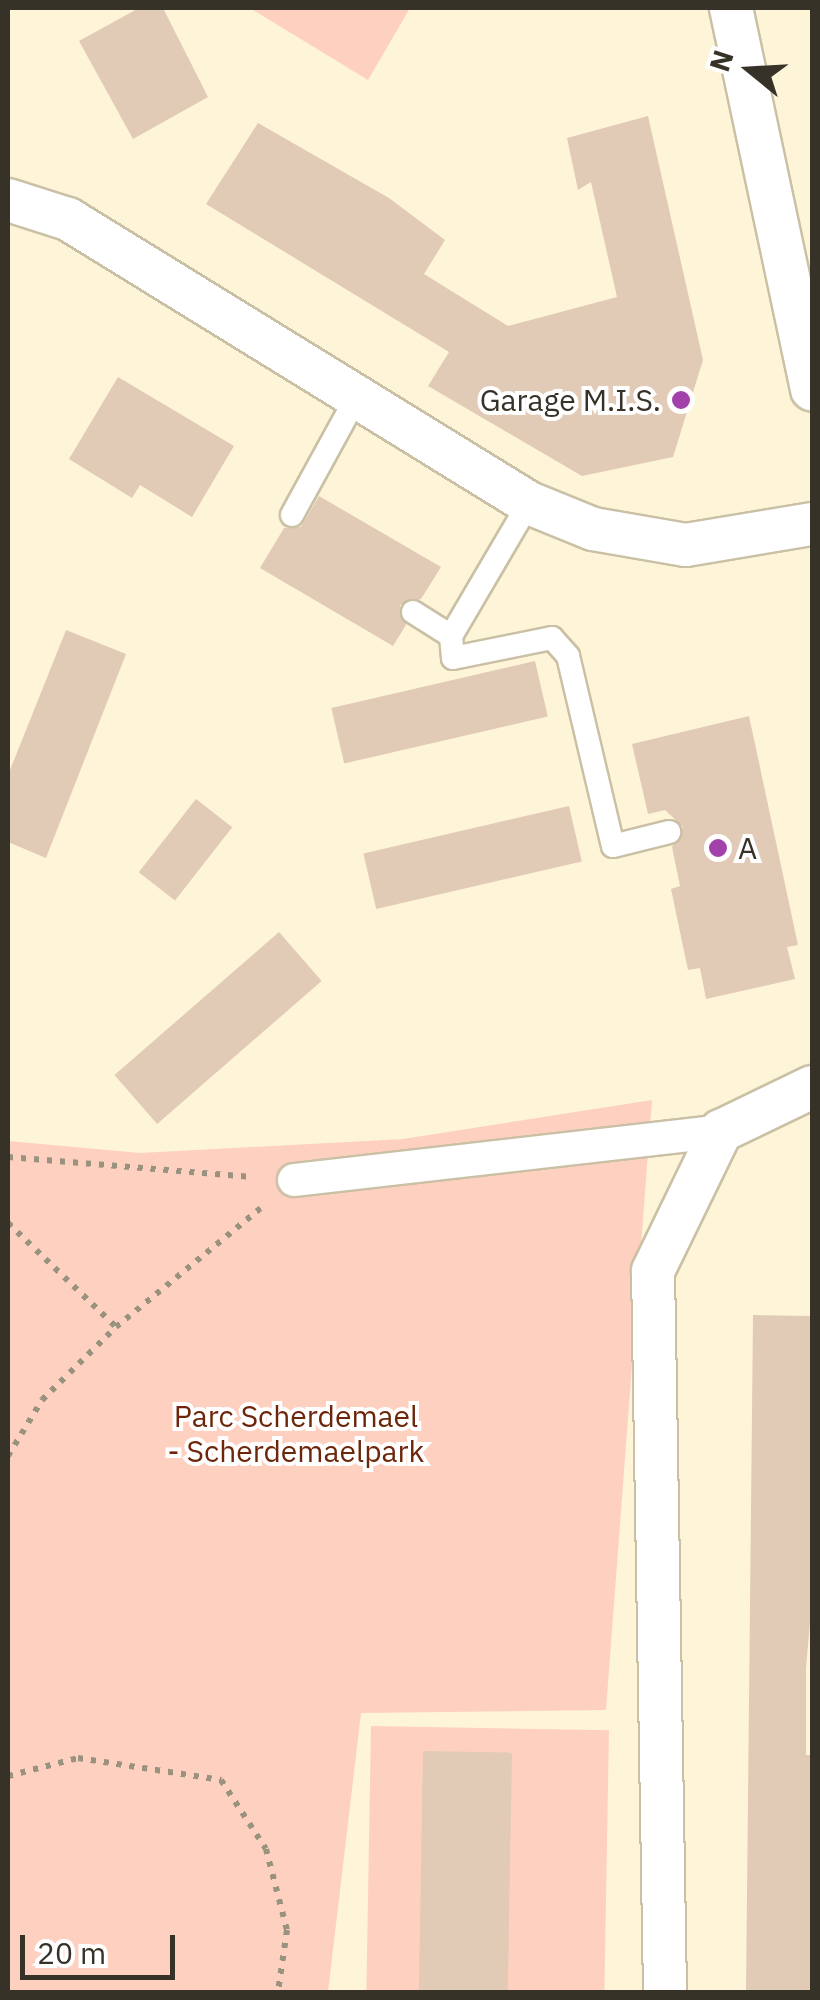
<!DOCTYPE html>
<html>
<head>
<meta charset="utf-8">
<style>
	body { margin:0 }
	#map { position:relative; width:820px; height:2000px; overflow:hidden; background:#fef4d8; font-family:"IBM Plex Sans",sans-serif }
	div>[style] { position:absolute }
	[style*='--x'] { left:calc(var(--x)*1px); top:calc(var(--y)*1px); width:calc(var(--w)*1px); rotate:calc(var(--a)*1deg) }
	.green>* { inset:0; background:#fed0c0; transform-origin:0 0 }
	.building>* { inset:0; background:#e2cbb6; transform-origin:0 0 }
	.path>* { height:6px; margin-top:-3px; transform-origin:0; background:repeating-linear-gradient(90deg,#99927f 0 5px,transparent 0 13px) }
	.roads { filter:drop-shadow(2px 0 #cac0a5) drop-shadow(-2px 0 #cac0a5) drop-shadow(0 2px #cac0a5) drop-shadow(0 -2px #cac0a5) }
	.service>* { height:22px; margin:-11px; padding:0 11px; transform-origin:11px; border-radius:11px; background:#fff }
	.pedestrian>* { height:32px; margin:-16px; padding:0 16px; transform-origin:16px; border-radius:16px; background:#fff }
	.minor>* { height:42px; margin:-21px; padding:0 21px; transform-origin:21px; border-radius:21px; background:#fff }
	.dots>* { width:28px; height:28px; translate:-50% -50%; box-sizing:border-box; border:5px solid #fff; border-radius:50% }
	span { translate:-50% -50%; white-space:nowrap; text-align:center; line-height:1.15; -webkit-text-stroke:8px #fff; paint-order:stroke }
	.poi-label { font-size:30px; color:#363228 }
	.right { translate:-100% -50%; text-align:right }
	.left { translate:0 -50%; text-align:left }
	.park-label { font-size:30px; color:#6d2609 }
	.frame { position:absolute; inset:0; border:10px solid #363228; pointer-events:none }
	.north { position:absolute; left:700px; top:20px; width:100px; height:100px; -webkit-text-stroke:8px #fff; paint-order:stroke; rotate:288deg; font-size:28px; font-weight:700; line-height:40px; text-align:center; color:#363228 }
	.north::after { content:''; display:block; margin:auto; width:35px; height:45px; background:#363228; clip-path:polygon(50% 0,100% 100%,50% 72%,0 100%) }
	.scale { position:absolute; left:20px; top:1935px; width:155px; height:45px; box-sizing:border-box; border:5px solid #363228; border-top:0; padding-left:12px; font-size:30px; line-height:35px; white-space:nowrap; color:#363228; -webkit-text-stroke:8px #fff; paint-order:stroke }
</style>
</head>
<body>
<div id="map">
	<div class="green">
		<div style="clip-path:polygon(250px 8px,410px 8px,368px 80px)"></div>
		<div style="clip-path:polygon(652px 1100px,606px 1710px,361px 1713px,328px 1992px,8px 1992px,8px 1141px,140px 1153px,403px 1139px)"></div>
		<div style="left:371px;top:1726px;width:238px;height:267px;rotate:1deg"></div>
	</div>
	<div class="building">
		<div style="clip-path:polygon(139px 8px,163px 8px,208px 97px,133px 139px,79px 41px)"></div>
		<div style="clip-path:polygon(648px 116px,703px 360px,673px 457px,582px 476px,428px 386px,449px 352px,206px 204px,258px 123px,389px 198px,445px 240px,424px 274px,508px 326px,617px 297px,591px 182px,578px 190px,567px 138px)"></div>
		<div style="clip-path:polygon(118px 377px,234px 446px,192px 517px,140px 485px,132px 498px,69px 459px)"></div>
		<div style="clip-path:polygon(319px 496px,441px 567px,421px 599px,400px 605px,406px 625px,393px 646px,260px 568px,284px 528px,301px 527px)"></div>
		<div style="clip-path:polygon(66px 630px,126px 654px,46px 858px,8px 842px,8px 775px)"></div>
		<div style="left:535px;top:661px;width:57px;height:209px;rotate:77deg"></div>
		<div style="clip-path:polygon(749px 716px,798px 945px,787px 947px,795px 979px,706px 999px,700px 968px,688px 970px,671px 889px,680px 886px,672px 847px,683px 827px,665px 810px,648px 814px,632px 744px)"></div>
		<div style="left:196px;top:799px;width:46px;height:93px;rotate:38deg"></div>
		<div style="left:569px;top:806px;width:57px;height:211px;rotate:77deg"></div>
		<div style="left:279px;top:932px;width:65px;height:218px;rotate:49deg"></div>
		<div style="clip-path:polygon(753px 1315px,812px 1316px,812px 1600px,806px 1668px,806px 1755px,812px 1755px,812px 1992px,746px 1992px)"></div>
		<div style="left:423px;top:1751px;width:89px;height:241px;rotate:1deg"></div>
	</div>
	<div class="path">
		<div style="--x:8;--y:1157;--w:245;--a:4.7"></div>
		<div style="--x:8;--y:1223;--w:150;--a:43.9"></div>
		<div style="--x:8;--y:1456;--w:66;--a:-58.7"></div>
		<div style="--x:42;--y:1400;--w:104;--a:-44.6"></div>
		<div style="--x:116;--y:1327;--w:189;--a:-39.4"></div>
		<div style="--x:8;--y:1776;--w:72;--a:-14.4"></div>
		<div style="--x:78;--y:1758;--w:145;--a:8.7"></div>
		<div style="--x:221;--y:1780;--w:82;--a:56.9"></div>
		<div style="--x:266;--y:1849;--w:84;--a:75.5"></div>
		<div style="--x:287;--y:1930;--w:63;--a:98.3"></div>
	</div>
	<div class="roads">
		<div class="service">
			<div style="--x:529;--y:503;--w:154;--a:120.4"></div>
			<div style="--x:451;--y:636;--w:22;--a:85"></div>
			<div style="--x:453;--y:658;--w:101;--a:-11.4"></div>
			<div style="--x:552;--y:638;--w:24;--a:48"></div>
			<div style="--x:568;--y:656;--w:195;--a:76.7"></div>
			<div style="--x:613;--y:846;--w:58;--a:-14"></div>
			<div style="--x:292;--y:515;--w:133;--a:-61.3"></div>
			<div style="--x:413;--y:612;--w:45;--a:32.3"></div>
		</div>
		<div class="pedestrian">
			<div style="--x:294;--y:1180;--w:430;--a:-6.5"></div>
		</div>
		<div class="minor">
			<div style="--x:731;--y:8;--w:390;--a:78"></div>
			<div style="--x:8;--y:200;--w:63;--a:17.6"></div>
			<div style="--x:68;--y:219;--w:541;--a:31.64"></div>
			<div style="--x:529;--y:503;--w:69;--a:22.1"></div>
			<div style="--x:593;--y:529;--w:94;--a:9.8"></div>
			<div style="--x:686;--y:545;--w:128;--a:-9.5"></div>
			<div style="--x:665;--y:1992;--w:721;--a:-90.95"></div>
			<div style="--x:653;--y:1271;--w:156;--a:-64.1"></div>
			<div style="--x:721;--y:1131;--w:101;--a:-25.8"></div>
		</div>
	</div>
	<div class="dots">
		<div style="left:681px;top:400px;background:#a141a9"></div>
		<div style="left:718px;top:848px;background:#a141a9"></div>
	</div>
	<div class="poi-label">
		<span class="right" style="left:661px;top:400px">Garage M.I.S.</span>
		<span class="left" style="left:738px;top:848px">A</span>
	</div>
	<div class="park-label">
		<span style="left:296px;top:1433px">Parc Scherdemael<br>- Scherdemaelpark</span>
	</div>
	<div class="frame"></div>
	<div class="north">N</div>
	<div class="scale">20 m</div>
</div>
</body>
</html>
